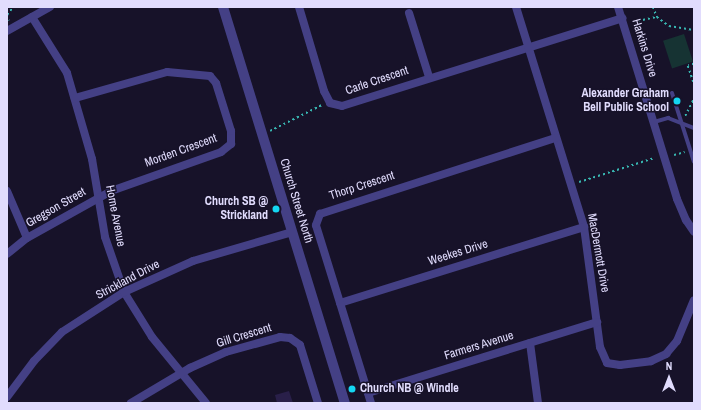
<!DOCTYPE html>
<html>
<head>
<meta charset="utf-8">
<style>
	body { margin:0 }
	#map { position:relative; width:701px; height:410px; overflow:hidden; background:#171229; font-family:"Archivo Narrow",sans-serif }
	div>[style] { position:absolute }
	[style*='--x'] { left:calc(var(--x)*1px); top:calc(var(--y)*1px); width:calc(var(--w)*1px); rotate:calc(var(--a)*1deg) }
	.green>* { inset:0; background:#163333; transform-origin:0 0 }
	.building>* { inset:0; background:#291f49 }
	.path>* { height:1.5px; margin-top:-0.75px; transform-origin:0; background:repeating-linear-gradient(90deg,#38b6b1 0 2px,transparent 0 5px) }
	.service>* { height:4px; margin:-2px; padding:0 2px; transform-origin:2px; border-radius:2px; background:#444085 }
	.minor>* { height:8px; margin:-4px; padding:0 4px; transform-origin:4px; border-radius:4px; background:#444085 }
	.tertiary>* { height:10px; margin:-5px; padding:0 5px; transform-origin:5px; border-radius:5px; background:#444085 }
	.dots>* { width:11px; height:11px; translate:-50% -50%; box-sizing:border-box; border:2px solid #171229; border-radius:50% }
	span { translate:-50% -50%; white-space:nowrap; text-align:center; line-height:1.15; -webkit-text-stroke:3px #171229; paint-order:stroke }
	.street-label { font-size:12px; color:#e1dcfd }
	.poi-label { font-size:12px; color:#e1dcfd; font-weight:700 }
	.right { translate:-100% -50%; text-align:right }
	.left { translate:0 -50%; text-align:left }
	.frame { position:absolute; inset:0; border:8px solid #e1dcfd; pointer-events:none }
	.north { position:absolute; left:649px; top:358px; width:40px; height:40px; -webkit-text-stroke:3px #171229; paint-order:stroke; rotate:0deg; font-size:11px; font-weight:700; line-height:16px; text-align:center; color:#e1dcfd }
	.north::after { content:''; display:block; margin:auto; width:14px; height:18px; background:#e1dcfd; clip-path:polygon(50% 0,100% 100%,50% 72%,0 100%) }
</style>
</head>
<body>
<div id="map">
	<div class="green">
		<div style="left:684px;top:34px;width:29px;height:22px;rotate:72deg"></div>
	</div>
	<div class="building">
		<div style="clip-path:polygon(289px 391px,293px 403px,277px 403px,275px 395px)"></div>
	</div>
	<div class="path">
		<div style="--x:653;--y:7;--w:11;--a:68"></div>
		<div style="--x:657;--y:17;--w:15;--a:37"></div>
		<div style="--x:669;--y:26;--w:25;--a:9"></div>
		<div style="--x:7;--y:15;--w:6;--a:72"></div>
		<div style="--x:7;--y:15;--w:10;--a:-53"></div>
		<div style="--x:633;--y:22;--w:25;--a:-12"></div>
		<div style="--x:694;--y:64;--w:6;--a:162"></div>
		<div style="--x:688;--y:66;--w:18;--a:71"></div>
		<div style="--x:685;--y:116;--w:20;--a:-63"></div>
		<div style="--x:270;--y:131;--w:58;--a:-26.6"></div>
		<div style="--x:674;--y:155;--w:11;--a:-15"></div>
		<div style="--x:579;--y:182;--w:79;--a:-17.7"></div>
	</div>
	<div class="service">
		<div style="--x:672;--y:93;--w:72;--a:72.3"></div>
		<div style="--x:654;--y:122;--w:15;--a:-16"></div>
		<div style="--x:668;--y:118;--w:28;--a:21"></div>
	</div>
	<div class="minor">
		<div style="--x:299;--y:7;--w:88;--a:73.4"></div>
		<div style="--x:324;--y:91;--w:13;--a:63"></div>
		<div style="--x:330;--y:103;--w:12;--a:14"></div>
		<div style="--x:342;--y:106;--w:294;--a:-17.4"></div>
		<div style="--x:516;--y:7;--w:230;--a:72.8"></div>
		<div style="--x:584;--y:227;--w:121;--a:82.4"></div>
		<div style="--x:600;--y:347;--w:17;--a:66"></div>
		<div style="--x:607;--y:363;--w:13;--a:9"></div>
		<div style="--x:620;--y:365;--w:31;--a:-7"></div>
		<div style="--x:651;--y:361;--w:17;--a:-25"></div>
		<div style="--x:666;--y:354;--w:17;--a:-50"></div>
		<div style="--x:677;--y:341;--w:44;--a:-67.5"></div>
		<div style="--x:618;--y:7;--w:201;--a:72.9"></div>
		<div style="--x:677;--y:199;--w:23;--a:67"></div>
		<div style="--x:686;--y:220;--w:14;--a:56"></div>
		<div style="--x:409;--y:13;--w:67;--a:72.6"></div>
		<div style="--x:32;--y:17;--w:66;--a:58"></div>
		<div style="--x:67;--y:73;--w:90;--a:73.8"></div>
		<div style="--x:92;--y:159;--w:79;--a:80.5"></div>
		<div style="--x:105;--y:237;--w:58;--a:70.9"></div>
		<div style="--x:124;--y:292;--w:53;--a:58.1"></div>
		<div style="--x:152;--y:337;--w:85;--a:50.7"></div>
		<div style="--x:7;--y:31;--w:49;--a:-29.2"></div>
		<div style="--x:7;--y:191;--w:51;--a:66.9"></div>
		<div style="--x:7;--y:254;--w:26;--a:-39"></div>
		<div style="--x:27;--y:238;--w:96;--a:-29.2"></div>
		<div style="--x:111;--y:191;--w:117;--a:-19.5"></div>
		<div style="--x:221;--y:152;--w:13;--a:-39"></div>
		<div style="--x:231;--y:144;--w:13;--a:-90"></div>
		<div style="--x:231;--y:131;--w:50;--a:-107.4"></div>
		<div style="--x:216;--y:83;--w:9;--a:-131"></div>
		<div style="--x:210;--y:76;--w:43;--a:-174.7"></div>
		<div style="--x:167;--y:72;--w:96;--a:164.2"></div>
		<div style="--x:340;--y:303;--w:256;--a:-17.3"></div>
		<div style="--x:530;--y:343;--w:61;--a:82.4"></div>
		<div style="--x:368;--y:393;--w:240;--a:-17.2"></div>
		<div style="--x:7;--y:397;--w:45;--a:-53.1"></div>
		<div style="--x:34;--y:361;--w:40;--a:-46"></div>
		<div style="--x:62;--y:332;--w:74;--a:-32.8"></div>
		<div style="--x:124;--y:292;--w:76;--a:-24.2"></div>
		<div style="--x:193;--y:261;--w:103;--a:-16.3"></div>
		<div style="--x:131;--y:403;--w:69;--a:-30.7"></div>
		<div style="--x:190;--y:368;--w:39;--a:-24"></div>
		<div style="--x:226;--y:352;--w:56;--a:-15.5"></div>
		<div style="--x:280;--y:337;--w:10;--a:6"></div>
		<div style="--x:290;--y:338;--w:12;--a:35"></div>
		<div style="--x:300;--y:345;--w:61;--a:72.8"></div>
		<div style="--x:371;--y:403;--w:186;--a:-107.2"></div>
		<div style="--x:316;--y:225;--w:12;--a:-70"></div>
		<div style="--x:320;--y:214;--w:248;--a:-17.9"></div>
	</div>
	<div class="tertiary">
		<div style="--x:223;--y:7;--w:414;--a:72.9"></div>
	</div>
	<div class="dots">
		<div style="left:677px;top:101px;background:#14d6f2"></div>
		<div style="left:276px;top:209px;background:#14d6f2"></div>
		<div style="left:352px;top:389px;background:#14d6f2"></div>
	</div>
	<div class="street-label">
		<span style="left:644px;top:48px;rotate:73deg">Harkins Drive</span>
		<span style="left:377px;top:81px;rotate:-19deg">Carle Crescent</span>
		<span style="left:181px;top:151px;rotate:-20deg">Morden Crescent</span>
		<span style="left:362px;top:186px;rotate:-18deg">Thorp Crescent</span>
		<span style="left:296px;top:201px;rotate:73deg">Church Street North</span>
		<span style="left:56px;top:208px;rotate:-30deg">Gregson Street</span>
		<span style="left:115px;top:216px;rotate:79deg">Horne Avenue</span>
		<span style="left:458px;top:253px;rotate:-17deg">Weekes Drive</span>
		<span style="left:598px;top:253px;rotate:80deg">MacDermott Drive</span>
		<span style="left:128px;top:280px;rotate:-28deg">Strickland Drive</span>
		<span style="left:244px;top:336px;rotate:-17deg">Gill Crescent</span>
		<span style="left:479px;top:346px;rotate:-17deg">Farmers Avenue</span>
	</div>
	<div class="poi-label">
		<span class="right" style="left:669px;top:101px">Alexander Graham<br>Bell Public School</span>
		<span class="right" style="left:268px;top:209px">Church SB @<br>Strickland</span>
		<span class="left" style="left:360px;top:389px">Church NB @ Windle</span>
	</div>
	<div class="frame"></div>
	<div class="north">N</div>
</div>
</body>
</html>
